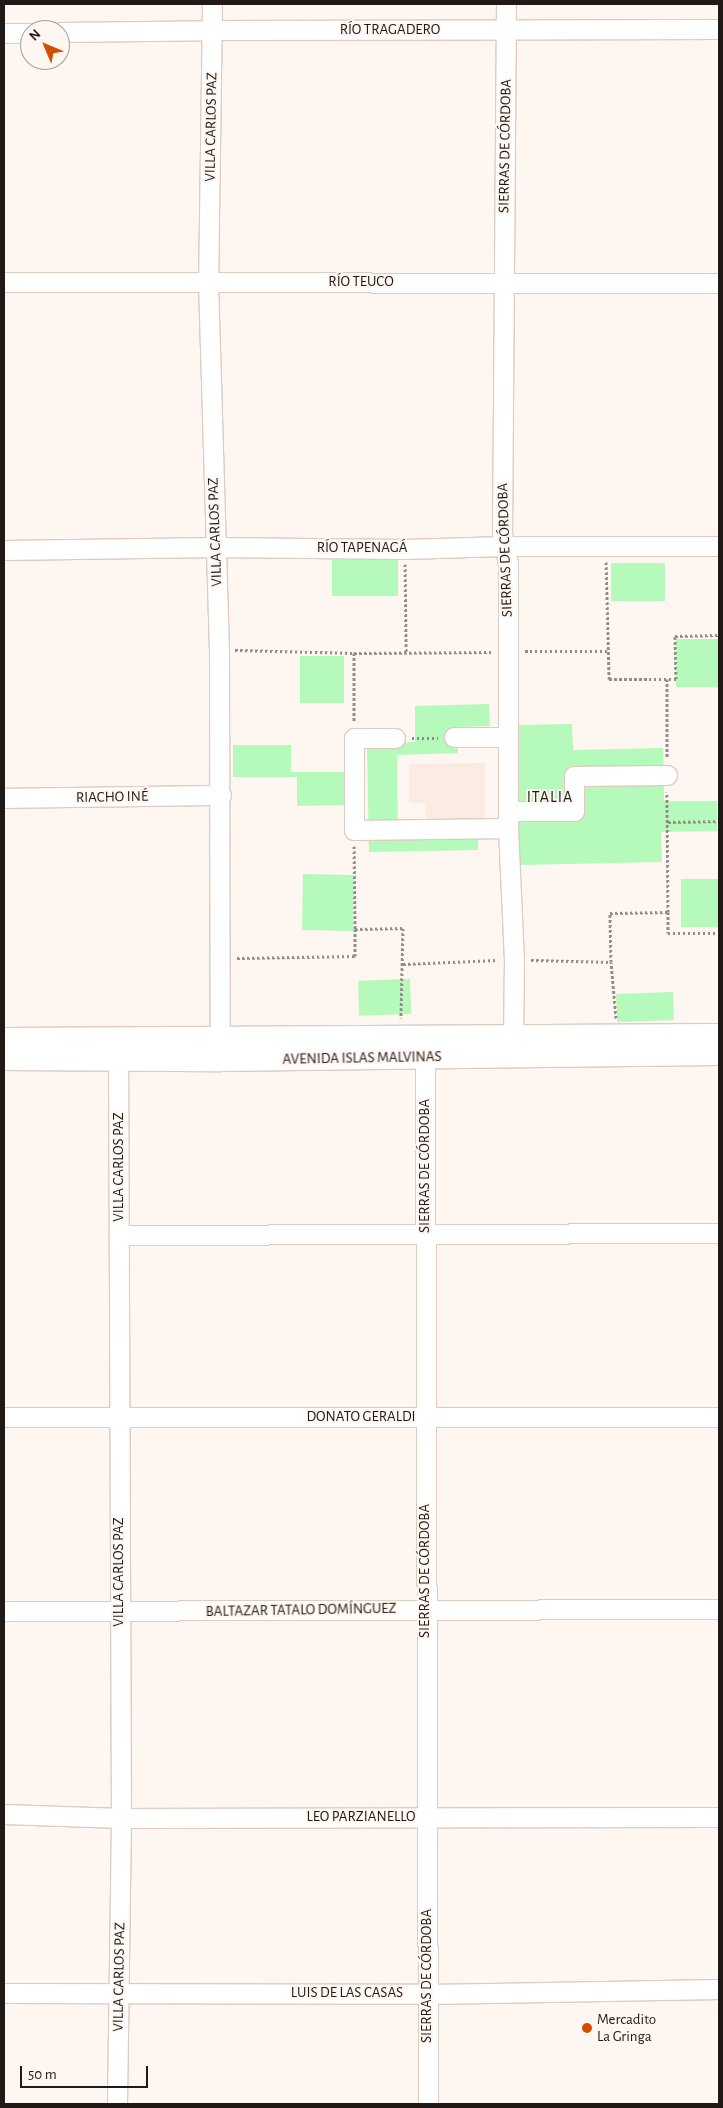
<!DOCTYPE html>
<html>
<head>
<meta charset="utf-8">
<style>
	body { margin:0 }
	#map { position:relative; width:723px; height:2108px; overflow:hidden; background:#fef6f1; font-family:"Alegreya Sans",sans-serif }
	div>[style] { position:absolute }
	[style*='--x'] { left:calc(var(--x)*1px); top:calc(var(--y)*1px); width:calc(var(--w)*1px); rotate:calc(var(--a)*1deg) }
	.built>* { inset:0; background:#fcebe2 }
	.green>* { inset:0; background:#b5f9bb; transform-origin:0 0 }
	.path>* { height:3px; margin-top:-1.5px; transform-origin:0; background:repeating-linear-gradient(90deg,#948c88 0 2.5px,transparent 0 5px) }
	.roads { filter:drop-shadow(1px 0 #dfcbc0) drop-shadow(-1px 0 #dfcbc0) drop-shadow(0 1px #dfcbc0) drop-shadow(0 -1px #dfcbc0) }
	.minor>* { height:19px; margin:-9.5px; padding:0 9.5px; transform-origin:9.5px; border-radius:9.5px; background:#fff }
	.major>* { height:24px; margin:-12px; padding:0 12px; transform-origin:12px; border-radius:12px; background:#fff }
	.dots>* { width:14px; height:14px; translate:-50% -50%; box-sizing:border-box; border:2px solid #fef6f1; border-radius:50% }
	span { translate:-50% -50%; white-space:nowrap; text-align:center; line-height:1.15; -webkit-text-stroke:4px #fef6f1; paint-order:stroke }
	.street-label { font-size:15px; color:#201915 }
	.poi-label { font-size:15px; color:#201915 }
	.left { translate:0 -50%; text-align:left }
	.neighbourhood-label { font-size:16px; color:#201915; letter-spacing:1px }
	.frame { position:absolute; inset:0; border:5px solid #201915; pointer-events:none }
	.north { position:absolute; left:20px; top:20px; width:50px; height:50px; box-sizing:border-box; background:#fef6f1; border:1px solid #a59e99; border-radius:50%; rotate:315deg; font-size:14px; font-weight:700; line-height:20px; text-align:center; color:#201915 }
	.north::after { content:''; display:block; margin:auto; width:18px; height:22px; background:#d24e00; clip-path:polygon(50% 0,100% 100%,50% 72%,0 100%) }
	.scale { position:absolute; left:20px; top:2066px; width:128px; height:22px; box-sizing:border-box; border:2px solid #201915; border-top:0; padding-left:6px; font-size:15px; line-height:18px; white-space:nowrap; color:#201915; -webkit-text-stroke:4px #fef6f1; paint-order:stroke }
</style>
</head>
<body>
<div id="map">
	<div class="built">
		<div style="clip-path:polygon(485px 763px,485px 821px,426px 821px,425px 803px,409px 803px,409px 764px)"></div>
	</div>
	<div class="green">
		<div style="left:332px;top:560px;width:66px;height:36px"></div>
		<div style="left:665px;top:563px;width:38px;height:54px;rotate:90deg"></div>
		<div style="left:719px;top:639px;width:48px;height:43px;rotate:90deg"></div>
		<div style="left:300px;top:656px;width:44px;height:47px"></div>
		<div style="clip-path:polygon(489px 704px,490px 726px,457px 727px,458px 753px,397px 755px,398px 836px,478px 834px,478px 850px,369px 852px,367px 744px,415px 742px,415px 706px)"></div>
		<div style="clip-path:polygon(572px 724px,573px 750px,663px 748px,664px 801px,717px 801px,717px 831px,661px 832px,662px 862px,518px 865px,516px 725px)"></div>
		<div style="clip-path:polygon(233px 745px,291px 745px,291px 772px,346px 772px,346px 805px,297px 806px,297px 777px,233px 777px)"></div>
		<div style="left:303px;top:874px;width:51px;height:56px;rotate:1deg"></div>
		<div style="left:719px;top:879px;width:48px;height:38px;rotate:90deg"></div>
		<div style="left:410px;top:979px;width:35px;height:52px;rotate:88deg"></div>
		<div style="left:673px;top:992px;width:28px;height:57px;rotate:88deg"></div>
	</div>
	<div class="path">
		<div style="--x:606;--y:562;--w:117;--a:88.5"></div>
		<div style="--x:609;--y:679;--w:67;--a:0"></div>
		<div style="--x:676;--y:679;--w:43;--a:-91.3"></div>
		<div style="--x:675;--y:636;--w:44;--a:-1.3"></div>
		<div style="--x:405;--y:564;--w:88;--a:89.3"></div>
		<div style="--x:235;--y:650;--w:119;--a:1.4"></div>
		<div style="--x:354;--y:653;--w:137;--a:-0.4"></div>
		<div style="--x:525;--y:651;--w:84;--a:0"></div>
		<div style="--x:354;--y:653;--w:69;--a:90"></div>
		<div style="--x:667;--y:679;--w:79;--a:90"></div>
		<div style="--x:412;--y:738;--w:26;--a:0"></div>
		<div style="--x:668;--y:822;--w:51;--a:-1.1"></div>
		<div style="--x:354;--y:846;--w:83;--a:89.3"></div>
		<div style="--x:355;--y:929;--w:48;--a:-1.2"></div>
		<div style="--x:403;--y:928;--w:90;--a:91.3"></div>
		<div style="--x:668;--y:912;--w:21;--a:90"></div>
		<div style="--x:668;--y:933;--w:51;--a:0"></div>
		<div style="--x:237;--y:958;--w:118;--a:-1"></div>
		<div style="--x:355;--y:956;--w:27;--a:-90"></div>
		<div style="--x:531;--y:960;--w:80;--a:1.4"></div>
		<div style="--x:403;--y:964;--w:94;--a:-2.4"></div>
		<div style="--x:616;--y:1018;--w:56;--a:-95.1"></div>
		<div style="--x:611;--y:962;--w:49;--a:-91.2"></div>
		<div style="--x:610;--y:913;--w:58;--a:-1"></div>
		<div style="--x:668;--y:912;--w:120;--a:-90.5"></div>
	</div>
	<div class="roads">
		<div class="minor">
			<div style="--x:212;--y:4;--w:277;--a:90.8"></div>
			<div style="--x:208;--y:281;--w:369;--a:88.3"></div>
			<div style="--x:219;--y:650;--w:402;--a:89.9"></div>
			<div style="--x:506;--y:4;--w:529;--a:90.43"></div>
			<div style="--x:502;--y:533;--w:32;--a:79"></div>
			<div style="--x:508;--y:564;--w:264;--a:90"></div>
			<div style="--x:508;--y:828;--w:131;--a:87.4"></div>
			<div style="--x:514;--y:959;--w:78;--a:90.7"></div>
			<div style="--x:60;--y:32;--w:153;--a:-0.7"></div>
			<div style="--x:213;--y:30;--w:506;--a:-0.11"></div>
			<div style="--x:4;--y:33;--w:26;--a:0"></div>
			<div style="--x:4;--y:282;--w:715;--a:0.08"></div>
			<div style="--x:4;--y:550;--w:211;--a:-0.8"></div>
			<div style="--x:215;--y:547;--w:190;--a:0.6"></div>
			<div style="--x:405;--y:549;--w:99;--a:-1.7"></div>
			<div style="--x:504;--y:546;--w:215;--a:0"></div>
			<div style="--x:454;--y:737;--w:54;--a:0"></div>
			<div style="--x:395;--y:738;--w:41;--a:180"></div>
			<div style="--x:354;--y:738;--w:92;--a:90"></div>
			<div style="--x:354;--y:830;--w:154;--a:-0.7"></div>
			<div style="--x:4;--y:798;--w:217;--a:-0.8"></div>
			<div style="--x:508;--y:811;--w:66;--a:0"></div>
			<div style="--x:574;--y:811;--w:35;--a:-90"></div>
			<div style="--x:574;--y:776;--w:93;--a:-0.6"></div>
			<div style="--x:425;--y:1044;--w:1060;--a:89.84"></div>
			<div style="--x:119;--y:1235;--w:600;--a:-0.19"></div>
			<div style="--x:4;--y:1417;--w:715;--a:0"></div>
			<div style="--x:4;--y:1611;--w:715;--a:-0.16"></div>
			<div style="--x:4;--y:1814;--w:117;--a:2"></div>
			<div style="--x:121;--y:1818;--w:598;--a:-0.1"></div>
			<div style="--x:4;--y:1993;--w:423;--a:0.1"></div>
			<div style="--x:427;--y:1994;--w:292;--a:-1"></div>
			<div style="--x:117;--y:2104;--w:286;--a:-89.2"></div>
			<div style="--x:121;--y:1818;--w:772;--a:-90.22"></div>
		</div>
		<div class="major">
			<div style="--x:4;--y:1040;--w:715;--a:-0.32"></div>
			<div style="--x:4;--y:1058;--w:216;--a:0.3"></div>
			<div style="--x:220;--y:1059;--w:499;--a:-0.7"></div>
		</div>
	</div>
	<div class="dots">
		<div style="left:587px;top:2028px;background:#d24e00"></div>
	</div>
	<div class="street-label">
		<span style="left:390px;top:30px">RÍO TRAGADERO</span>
		<span style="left:211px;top:127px;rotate:-89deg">VILLA CARLOS PAZ</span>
		<span style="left:505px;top:146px;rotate:-89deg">SIERRAS DE CÓRDOBA</span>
		<span style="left:361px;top:282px">RÍO TEUCO</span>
		<span style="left:215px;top:532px;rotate:-92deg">VILLA CARLOS PAZ</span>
		<span style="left:362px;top:548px">RÍO TAPENAGÁ</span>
		<span style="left:505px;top:550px;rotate:-92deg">SIERRAS DE CÓRDOBA</span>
		<span style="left:112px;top:797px;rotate:-1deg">RIACHO INÉ</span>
		<span style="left:362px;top:1058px;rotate:-1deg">AVENIDA ISLAS MALVINAS</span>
		<span style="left:425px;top:1166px;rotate:-90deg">SIERRAS DE CÓRDOBA</span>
		<span style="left:119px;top:1167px;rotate:-90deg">VILLA CARLOS PAZ</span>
		<span style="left:361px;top:1417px">DONATO GERALDI</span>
		<span style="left:425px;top:1571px;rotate:-90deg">SIERRAS DE CÓRDOBA</span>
		<span style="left:119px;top:1572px;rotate:-90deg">VILLA CARLOS PAZ</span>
		<span style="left:301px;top:1610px;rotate:-1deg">BALTAZAR TATALO DOMÍNGUEZ</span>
		<span style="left:361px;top:1817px">LEO PARZIANELLO</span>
		<span style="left:427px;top:1976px;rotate:-90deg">SIERRAS DE CÓRDOBA</span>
		<span style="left:119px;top:1977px;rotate:-89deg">VILLA CARLOS PAZ</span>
		<span style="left:347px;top:1993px">LUIS DE LAS CASAS</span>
	</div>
	<div class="poi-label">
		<span class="left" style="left:597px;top:2028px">Mercadito<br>La Gringa</span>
	</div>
	<div class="neighbourhood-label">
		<span style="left:550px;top:797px">ITALIA</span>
	</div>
	<div class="frame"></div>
	<div class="north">N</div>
	<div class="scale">50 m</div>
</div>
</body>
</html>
